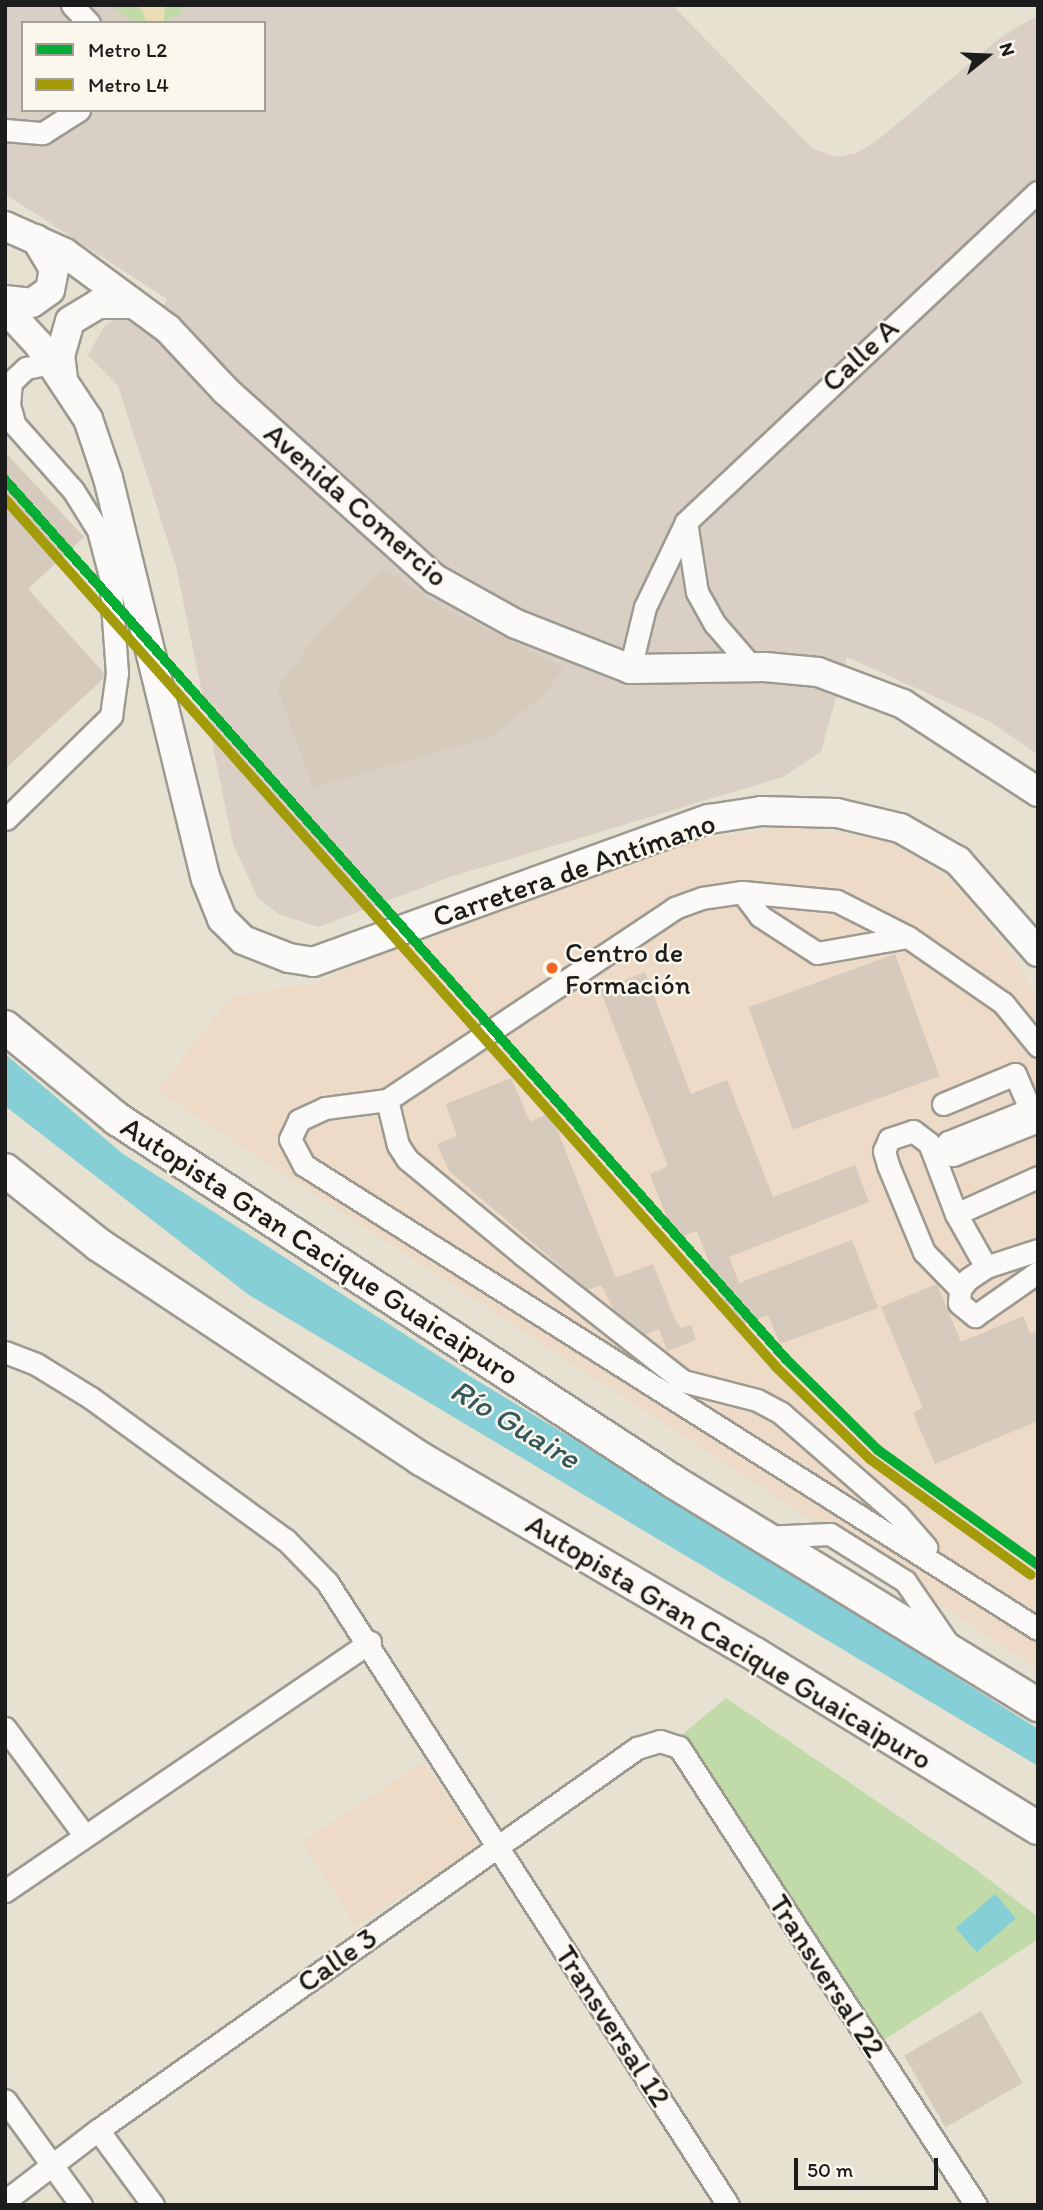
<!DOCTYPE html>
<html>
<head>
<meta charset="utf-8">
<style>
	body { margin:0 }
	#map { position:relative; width:1043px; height:2210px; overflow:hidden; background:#e6e1d1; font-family:Itim,sans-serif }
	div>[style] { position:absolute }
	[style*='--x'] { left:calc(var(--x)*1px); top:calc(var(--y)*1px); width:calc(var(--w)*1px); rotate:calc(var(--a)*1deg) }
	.built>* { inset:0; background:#eddac7; transform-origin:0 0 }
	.industrial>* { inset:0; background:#d9cfc5 }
	.green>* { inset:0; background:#c0dba8 }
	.sand>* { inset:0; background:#eaddb5 }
	.water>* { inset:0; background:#86cfd7; transform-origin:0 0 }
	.building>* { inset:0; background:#d5cabb; transform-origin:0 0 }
	.roads { filter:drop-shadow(2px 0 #9d9a91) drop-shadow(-2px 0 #9d9a91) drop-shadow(0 2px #9d9a91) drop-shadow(0 -2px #9d9a91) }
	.minor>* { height:21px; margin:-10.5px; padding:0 10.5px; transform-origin:10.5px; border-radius:10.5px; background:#fbfaf8 }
	.major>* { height:28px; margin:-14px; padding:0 14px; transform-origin:14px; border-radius:14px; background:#fbfaf8 }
	.highway>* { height:32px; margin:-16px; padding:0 16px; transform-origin:16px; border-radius:16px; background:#fbfaf8 }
	.metro-1>* { height:10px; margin:-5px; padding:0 5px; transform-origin:5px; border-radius:5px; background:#07ac34 }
	.metro-2>* { height:10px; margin:-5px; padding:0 5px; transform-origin:5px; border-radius:5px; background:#a49b0b }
	.dots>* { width:19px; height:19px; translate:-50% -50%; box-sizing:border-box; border:4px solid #fbf7ec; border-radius:50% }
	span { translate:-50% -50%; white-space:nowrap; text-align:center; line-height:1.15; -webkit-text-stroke:5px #fbf7ec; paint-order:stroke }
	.bus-label { font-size:28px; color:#1c1c1c }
	.left { translate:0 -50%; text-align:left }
	.street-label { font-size:30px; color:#1c1c1c }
	.water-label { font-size:32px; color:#33585e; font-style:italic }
	.frame { position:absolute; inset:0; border:7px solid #1c1c1c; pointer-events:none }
	.legend { position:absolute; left:21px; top:21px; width:245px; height:91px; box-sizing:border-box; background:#fbf7ec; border:2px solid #a29f99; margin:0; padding:9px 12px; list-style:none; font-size:21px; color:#1c1c1c }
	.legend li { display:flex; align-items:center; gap:14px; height:35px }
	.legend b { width:35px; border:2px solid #a29f99 }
	.north { position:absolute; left:952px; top:21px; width:70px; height:70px; -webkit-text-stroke:5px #fbf7ec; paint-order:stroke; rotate:72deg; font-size:19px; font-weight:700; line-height:28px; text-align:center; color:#1c1c1c }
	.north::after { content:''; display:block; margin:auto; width:24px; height:32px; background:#1c1c1c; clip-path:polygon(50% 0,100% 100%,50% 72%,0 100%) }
	.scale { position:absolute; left:794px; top:2158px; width:144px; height:32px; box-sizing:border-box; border:4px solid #1c1c1c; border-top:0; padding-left:9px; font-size:21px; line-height:24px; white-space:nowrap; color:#1c1c1c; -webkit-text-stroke:5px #fbf7ec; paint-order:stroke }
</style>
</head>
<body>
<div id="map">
	<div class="built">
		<div style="clip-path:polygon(792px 827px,884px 840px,928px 864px,968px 899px,1017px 963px,1038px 1002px,1038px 1669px,157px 1091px,232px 996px,313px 984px,421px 937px,679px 842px)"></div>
		<div style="left:424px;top:1762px;width:100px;height:146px;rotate:57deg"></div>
	</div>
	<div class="industrial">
		<div style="clip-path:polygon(evenodd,5px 5px,672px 5px,813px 149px,837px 157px,857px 153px,879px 139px,1001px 37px,1038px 15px,1038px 755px,991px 722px,847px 657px,821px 752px,783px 777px,450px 877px,318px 927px,279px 914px,258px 898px,233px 844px,176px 566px,118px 386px,88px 355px,105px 325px,121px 316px,156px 321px,167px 299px,5px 194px,5px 5px,23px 23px,264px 23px,264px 110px,23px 110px,23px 23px)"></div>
	</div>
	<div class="green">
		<div style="clip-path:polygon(109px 5px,186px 5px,181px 14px,161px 23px,134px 22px)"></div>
		<div style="clip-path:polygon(726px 1698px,970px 1865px,1038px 1917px,1038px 1939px,878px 2044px,683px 1734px)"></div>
	</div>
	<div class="sand">
		<div style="clip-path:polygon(136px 5px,165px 5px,164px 22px,146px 23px,143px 11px)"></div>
	</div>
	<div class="water">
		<div style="clip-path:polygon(5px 1054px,123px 1154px,473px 1378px,761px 1553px,1038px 1729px,1038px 1766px,249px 1295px,5px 1106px)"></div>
		<div style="left:995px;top:1894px;width:32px;height:52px;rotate:49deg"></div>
	</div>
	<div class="building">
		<div style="clip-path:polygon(5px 452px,84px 537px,28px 589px,104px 673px,103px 679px,5px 769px)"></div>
		<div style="clip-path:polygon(384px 569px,440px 606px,564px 667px,546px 693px,491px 737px,313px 788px,277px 688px,314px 638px)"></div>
		<div style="left:895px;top:954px;width:130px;height:156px;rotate:70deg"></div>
		<div style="clip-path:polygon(645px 972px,691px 1094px,727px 1080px,773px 1197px,855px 1165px,869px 1202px,729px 1257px,739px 1283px,852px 1240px,878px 1308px,780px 1344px,768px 1315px,734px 1328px,697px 1231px,675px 1239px,650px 1174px,668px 1166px,600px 990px)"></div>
		<div style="clip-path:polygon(511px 1078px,530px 1122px,550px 1112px,616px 1278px,653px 1264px,674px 1317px,681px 1328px,691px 1325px,696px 1340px,667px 1351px,659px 1329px,645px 1335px,614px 1310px,601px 1285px,588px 1290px,449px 1171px,437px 1144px,457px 1136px,446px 1104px)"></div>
		<div style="clip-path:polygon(937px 1284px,961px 1342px,1023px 1316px,1030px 1333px,1038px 1330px,1038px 1421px,935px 1464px,913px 1413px,923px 1408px,881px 1307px)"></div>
		<div style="left:981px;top:2011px;width:83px;height:89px;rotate:60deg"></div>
	</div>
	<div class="roads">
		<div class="minor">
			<div style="--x:72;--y:5;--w:25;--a:47"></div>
			<div style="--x:5;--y:130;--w:38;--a:5"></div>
			<div style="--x:43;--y:133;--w:43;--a:-32.6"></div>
			<div style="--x:5;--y:406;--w:21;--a:62"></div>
			<div style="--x:15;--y:425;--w:87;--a:48.3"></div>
			<div style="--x:73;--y:490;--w:47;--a:58"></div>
			<div style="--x:98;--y:530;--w:48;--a:75.4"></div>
			<div style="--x:110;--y:576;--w:97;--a:85.9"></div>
			<div style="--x:117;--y:673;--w:43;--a:97.9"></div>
			<div style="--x:111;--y:716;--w:147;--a:135.6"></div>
			<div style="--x:13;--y:419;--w:15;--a:-106"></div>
			<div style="--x:9;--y:405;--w:23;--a:-85"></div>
			<div style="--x:11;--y:382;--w:21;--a:-43"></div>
			<div style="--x:26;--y:368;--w:26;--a:-11"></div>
			<div style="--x:686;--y:522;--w:71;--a:81.1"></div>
			<div style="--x:697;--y:592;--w:37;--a:61"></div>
			<div style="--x:715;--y:624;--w:57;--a:49.3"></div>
			<div style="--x:630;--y:669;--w:64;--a:-76.4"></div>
			<div style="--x:645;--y:607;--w:94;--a:-64.2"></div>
			<div style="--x:686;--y:522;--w:482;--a:-43.2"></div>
			<div style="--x:742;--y:892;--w:30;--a:53"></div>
			<div style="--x:760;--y:916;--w:68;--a:33"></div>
			<div style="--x:817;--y:953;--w:92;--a:-10"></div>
			<div style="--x:1038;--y:1046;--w:55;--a:-129.1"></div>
			<div style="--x:1003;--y:1003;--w:116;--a:-145.2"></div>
			<div style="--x:908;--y:937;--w:80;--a:-153.1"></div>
			<div style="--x:837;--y:901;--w:95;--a:-174.6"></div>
			<div style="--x:742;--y:892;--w:40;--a:171.5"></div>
			<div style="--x:702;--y:898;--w:29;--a:160"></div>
			<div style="--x:675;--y:908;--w:346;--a:146.3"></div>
			<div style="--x:387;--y:1100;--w:63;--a:172.6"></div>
			<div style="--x:325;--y:1108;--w:29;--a:155"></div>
			<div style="--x:299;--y:1120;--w:21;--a:115"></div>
			<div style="--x:290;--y:1139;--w:30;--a:62"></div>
			<div style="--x:304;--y:1165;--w:868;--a:32.3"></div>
			<div style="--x:387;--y:1100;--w:46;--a:76.3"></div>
			<div style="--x:398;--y:1145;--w:17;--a:57"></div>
			<div style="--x:407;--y:1159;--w:151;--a:39.6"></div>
			<div style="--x:523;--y:1255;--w:204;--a:38.2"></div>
			<div style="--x:683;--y:1381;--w:76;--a:14.4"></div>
			<div style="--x:757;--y:1400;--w:27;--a:28"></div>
			<div style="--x:781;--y:1413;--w:155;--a:41.1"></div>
			<div style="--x:898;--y:1515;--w:43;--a:48.8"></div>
			<div style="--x:943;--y:1104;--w:78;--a:-22.6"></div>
			<div style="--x:1015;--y:1074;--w:53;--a:66.8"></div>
			<div style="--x:1031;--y:1109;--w:89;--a:158.3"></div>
			<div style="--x:948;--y:1142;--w:8;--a:130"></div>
			<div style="--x:943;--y:1148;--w:12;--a:35"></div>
			<div style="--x:953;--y:1155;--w:88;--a:-21.9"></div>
			<div style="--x:956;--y:1214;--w:90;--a:-24.3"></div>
			<div style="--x:1038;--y:1250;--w:55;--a:161.9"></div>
			<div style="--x:986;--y:1267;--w:22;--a:146"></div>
			<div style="--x:968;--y:1279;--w:13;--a:129"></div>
			<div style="--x:960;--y:1289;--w:14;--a:94"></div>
			<div style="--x:959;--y:1303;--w:21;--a:39"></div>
			<div style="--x:975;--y:1316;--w:77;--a:-34.9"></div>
			<div style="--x:960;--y:1289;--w:52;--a:-134.2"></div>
			<div style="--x:924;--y:1252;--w:94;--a:-112.5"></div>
			<div style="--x:888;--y:1165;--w:15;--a:-106"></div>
			<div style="--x:884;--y:1151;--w:13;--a:-67"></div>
			<div style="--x:889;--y:1139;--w:25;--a:-18"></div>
			<div style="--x:913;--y:1131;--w:20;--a:37"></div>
			<div style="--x:929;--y:1143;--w:76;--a:69.2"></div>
			<div style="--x:956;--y:1214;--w:61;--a:60.5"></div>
			<div style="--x:5;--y:1352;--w:33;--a:21"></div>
			<div style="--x:36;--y:1364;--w:65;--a:31.7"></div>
			<div style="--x:91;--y:1398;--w:241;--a:36.1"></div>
			<div style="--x:286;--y:1540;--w:59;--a:45.7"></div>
			<div style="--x:327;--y:1582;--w:741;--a:57.23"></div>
			<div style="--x:763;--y:1537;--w:67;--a:-2.6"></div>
			<div style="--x:830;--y:1534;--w:89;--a:32.1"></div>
			<div style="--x:905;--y:1581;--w:78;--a:55.5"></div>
			<div style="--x:5;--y:1728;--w:134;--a:53.5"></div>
			<div style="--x:5;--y:1891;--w:442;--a:-34.3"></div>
			<div style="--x:5;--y:2100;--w:130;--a:54.1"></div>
			<div style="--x:98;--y:2130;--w:93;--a:53.7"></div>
			<div style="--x:5;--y:2201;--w:117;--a:-37.4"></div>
			<div style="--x:98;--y:2130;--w:661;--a:-35.33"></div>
			<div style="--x:637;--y:1748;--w:24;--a:-17"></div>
			<div style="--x:660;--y:1741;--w:20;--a:18"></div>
			<div style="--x:679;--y:1747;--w:546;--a:57.04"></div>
		</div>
		<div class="major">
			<div style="--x:5;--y:226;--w:66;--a:24.2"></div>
			<div style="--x:65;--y:253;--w:128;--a:36.4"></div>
			<div style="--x:168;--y:329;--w:85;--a:46.9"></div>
			<div style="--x:226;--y:391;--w:281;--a:42"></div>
			<div style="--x:435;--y:579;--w:93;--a:29.1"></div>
			<div style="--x:516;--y:624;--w:123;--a:21.5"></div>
			<div style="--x:630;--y:669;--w:135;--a:-0.8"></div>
			<div style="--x:765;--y:667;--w:53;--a:5.4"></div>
			<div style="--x:818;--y:672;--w:91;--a:20.6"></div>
			<div style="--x:903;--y:704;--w:161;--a:33.1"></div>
			<div style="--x:5;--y:300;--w:27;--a:6"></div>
			<div style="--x:32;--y:303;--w:22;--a:-36"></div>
			<div style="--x:50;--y:290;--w:21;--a:-79"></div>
			<div style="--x:54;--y:269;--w:35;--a:-121"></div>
			<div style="--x:5;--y:308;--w:50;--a:47.4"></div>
			<div style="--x:39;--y:345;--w:89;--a:56.5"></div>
			<div style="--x:88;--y:419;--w:62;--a:71.3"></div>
			<div style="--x:108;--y:478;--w:413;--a:76.3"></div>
			<div style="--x:206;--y:879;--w:43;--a:68.2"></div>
			<div style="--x:222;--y:919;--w:30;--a:45"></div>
			<div style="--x:243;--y:940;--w:49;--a:21.4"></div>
			<div style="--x:289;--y:958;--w:24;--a:9"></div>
			<div style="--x:313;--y:962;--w:421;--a:-19.9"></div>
			<div style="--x:709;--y:819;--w:53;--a:-8.7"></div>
			<div style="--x:761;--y:811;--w:76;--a:1.5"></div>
			<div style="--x:837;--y:813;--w:65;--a:13.4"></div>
			<div style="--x:900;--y:828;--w:67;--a:29.6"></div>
			<div style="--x:958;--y:861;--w:121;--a:48.7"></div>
			<div style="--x:63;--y:379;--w:23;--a:-97"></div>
			<div style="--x:60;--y:356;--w:36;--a:-74"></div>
			<div style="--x:70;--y:321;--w:33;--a:-31"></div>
			<div style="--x:98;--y:304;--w:35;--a:0"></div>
		</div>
		<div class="highway">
			<div style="--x:5;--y:1027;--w:145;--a:39.4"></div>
			<div style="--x:117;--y:1119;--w:665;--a:33.09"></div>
			<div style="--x:674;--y:1482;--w:427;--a:31.5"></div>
			<div style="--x:5;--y:1170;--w:120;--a:38.6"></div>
			<div style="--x:99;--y:1245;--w:387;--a:33.6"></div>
			<div style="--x:421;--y:1459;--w:387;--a:30.3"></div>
			<div style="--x:755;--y:1654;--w:332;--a:31.6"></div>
		</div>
	</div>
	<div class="metro-1">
		<div style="--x:5;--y:480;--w:1176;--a:48.38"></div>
		<div style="--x:786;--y:1359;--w:129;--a:44.7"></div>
		<div style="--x:878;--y:1450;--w:197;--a:35.7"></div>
	</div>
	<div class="metro-2">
		<div style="--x:5;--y:499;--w:1162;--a:48.38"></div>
		<div style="--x:777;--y:1368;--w:130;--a:44.4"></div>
		<div style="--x:870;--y:1459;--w:198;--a:35.8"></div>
	</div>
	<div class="dots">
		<div style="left:552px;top:968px;background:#f26522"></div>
	</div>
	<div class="bus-label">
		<span class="left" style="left:565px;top:968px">Centro de<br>Formación</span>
	</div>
	<div class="street-label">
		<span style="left:860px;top:355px;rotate:-43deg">Calle A</span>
		<span style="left:356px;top:505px;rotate:41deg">Avenida Comercio</span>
		<span style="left:574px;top:870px;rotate:-19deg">Carretera de Antímano</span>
		<span style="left:320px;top:1251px;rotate:33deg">Autopista Gran Cacique Guaicaipuro</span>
		<span style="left:729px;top:1642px;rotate:31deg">Autopista Gran Cacique Guaicaipuro</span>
		<span style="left:337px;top:1960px;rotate:-35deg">Calle 3</span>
		<span style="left:827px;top:1976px;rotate:57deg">Transversal 22</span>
		<span style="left:613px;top:2026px;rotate:57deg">Transversal 12</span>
	</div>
	<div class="water-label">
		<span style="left:515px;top:1424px;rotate:31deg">Río Guaire</span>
	</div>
	<div class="frame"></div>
	<ul class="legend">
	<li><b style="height:9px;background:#07ac34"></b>Metro L2</li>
	<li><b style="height:9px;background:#a49b0b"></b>Metro L4</li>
	</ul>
	<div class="north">N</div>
	<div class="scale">50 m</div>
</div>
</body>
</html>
